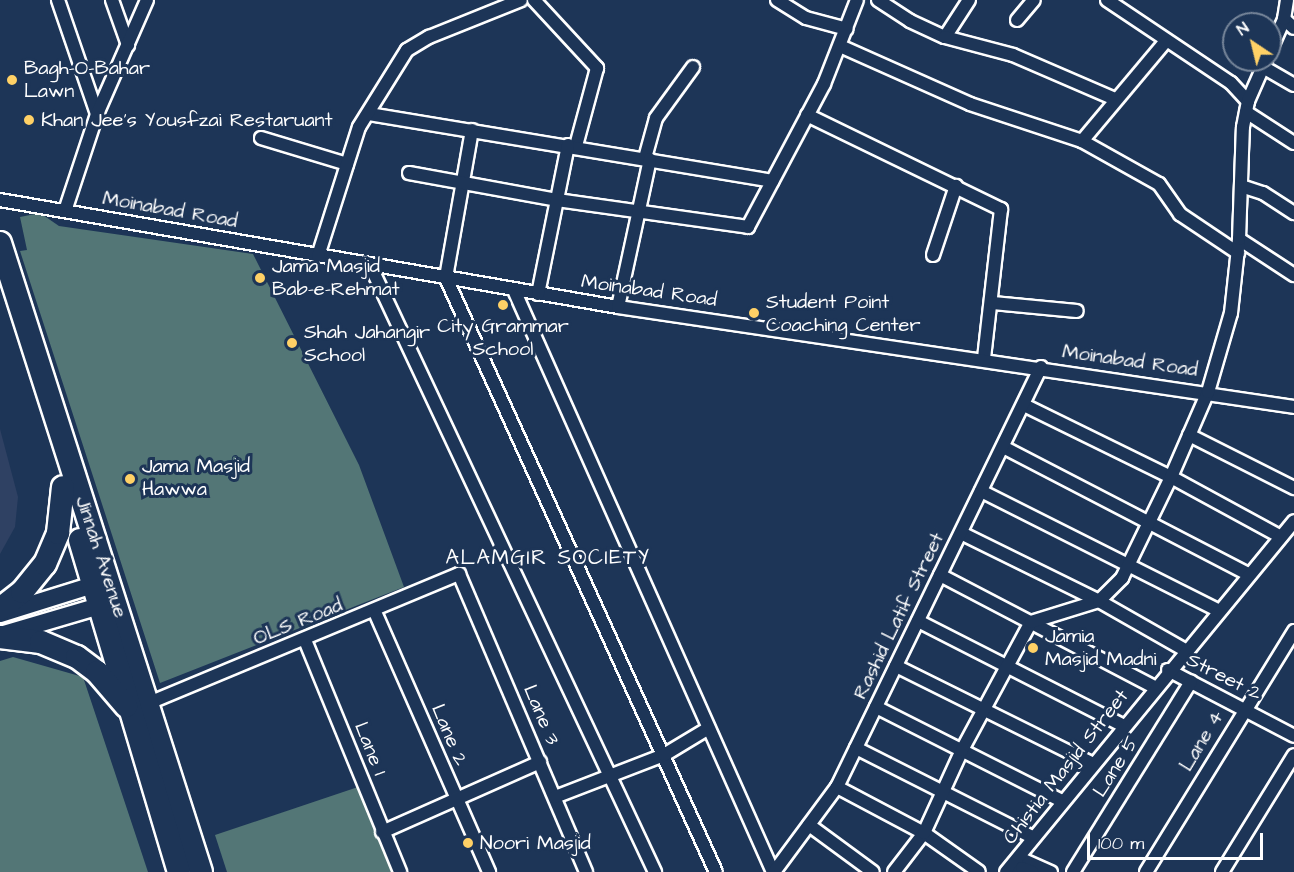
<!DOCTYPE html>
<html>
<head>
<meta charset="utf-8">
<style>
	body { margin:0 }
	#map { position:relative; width:1294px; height:872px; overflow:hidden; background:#1d3557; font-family:"Architects Daughter",sans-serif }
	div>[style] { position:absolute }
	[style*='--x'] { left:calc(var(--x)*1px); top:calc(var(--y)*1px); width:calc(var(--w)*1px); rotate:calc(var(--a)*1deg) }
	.built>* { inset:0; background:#2f4163 }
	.green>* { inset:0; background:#537676 }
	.roads { filter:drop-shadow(2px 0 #fff) drop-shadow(-2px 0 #fff) drop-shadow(0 2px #fff) drop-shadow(0 -2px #fff) }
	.street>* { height:12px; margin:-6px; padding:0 6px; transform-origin:6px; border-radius:6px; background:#1d3557 }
	.secondary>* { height:16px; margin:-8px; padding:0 8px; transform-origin:8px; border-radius:8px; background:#1d3557 }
	.highway>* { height:22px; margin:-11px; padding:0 11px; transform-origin:11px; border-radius:11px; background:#1d3557 }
	.dots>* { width:16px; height:16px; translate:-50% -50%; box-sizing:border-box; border:3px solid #1d3557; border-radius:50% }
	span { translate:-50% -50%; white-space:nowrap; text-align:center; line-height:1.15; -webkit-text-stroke:6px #1d3557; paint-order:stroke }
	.poi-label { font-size:20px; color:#fff }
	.left { translate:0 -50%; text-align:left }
	.street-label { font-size:20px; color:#fff }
	.neighbourhood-label { font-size:21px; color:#fff; letter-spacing:1.5px }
	.north { position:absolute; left:1222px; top:12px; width:60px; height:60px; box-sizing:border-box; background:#1d3557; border:2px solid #77869a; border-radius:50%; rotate:325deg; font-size:16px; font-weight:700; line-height:24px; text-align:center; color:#fff }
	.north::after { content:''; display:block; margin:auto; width:21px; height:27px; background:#ffd166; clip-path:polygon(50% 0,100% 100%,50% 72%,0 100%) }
	.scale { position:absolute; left:1087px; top:833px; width:176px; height:27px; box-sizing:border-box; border:3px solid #fff; border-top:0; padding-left:8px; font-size:18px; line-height:21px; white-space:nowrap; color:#fff; -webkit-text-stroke:4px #1d3557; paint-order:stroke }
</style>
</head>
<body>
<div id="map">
	<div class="built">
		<div style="clip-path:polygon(0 429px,18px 497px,15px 527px,0 554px)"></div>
	</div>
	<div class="green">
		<div style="clip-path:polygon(40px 213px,59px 226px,253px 254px,359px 465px,404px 587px,160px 683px,20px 251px,27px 250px,20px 217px)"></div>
		<div style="clip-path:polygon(13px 657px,83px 677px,148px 872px,0 872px,0 661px)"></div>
		<div style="clip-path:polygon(358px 787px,395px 872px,227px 872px,215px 835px)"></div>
	</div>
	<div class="roads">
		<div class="street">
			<div style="--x:58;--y:0;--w:120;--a:71.1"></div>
			<div style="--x:112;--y:0;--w:48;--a:70.4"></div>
			<div style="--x:534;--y:0;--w:93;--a:47.2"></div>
			<div style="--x:597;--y:68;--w:81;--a:105.1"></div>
			<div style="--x:777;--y:0;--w:34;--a:32"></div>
			<div style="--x:806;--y:18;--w:42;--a:15"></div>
			<div style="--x:878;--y:0;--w:38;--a:33"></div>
			<div style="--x:910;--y:21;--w:38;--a:25"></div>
			<div style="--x:945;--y:37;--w:44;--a:-57"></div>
			<div style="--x:1107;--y:0;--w:149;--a:33.8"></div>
			<div style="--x:1231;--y:83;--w:25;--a:47"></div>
			<div style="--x:1284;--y:19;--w:13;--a:42"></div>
			<div style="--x:1017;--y:20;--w:26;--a:-50"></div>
			<div style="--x:945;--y:37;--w:70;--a:14.8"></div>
			<div style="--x:1013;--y:55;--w:111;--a:23.3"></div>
			<div style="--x:840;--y:46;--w:142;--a:24"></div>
			<div style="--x:970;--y:104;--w:118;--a:18.3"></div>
			<div style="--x:1082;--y:141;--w:88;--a:29.2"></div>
			<div style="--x:1159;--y:184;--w:37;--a:55"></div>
			<div style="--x:1180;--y:214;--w:70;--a:33.9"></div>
			<div style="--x:1270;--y:51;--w:35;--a:-66"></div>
			<div style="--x:1284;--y:19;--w:19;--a:-81"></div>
			<div style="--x:1263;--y:67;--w:36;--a:30"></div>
			<div style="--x:1246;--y:112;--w:57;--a:32.9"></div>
			<div style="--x:369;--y:114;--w:409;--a:9.4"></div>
			<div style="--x:807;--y:115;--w:216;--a:25.9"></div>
			<div style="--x:1001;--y:209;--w:151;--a:96.5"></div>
			<div style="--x:472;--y:130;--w:150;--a:100"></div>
			<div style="--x:446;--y:278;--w:652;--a:65.56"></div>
			<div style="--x:261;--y:138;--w:90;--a:16.8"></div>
			<div style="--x:1082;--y:141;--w:131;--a:-50"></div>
			<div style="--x:645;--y:158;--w:41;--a:-74.6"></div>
			<div style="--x:656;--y:118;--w:63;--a:-54"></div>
			<div style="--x:409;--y:173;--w:150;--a:10.3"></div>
			<div style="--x:557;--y:200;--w:193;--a:8"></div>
			<div style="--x:748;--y:227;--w:162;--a:-62"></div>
			<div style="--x:824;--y:84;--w:90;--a:-68.6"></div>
			<div style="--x:1241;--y:186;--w:23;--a:18"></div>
			<div style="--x:1263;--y:193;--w:37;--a:33"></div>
			<div style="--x:0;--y:200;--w:627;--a:9.82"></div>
			<div style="--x:618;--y:307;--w:683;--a:8.41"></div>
			<div style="--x:65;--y:211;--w:102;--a:-71.7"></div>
			<div style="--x:97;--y:114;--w:124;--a:-66.3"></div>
			<div style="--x:1239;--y:239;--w:66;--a:33.2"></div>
			<div style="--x:933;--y:255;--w:73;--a:-71.6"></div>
			<div style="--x:318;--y:256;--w:135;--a:-72.4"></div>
			<div style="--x:359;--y:127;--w:91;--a:-58.1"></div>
			<div style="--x:407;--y:50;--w:26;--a:-31"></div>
			<div style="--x:429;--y:37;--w:99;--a:-21.9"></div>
			<div style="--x:370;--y:265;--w:671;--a:64.85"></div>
			<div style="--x:514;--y:290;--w:637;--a:66.01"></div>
			<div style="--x:538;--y:294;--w:152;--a:-78.6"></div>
			<div style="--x:993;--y:303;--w:84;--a:5.4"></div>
			<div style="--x:618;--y:307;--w:151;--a:-77.8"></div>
			<div style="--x:1024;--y:405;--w:164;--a:26.1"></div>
			<div style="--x:1171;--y:477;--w:125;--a:28.6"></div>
			<div style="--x:1189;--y:435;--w:118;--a:26.8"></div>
			<div style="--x:1005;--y:448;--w:274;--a:27.4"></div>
			<div style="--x:981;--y:491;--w:265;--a:26.7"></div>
			<div style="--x:961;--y:533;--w:154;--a:26.2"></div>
			<div style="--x:1099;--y:601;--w:99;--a:29.7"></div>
			<div style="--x:940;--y:575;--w:242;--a:27.6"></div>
			<div style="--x:375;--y:612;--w:284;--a:66.3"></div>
			<div style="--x:918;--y:621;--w:231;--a:27"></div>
			<div style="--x:305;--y:640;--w:251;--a:67.7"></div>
			<div style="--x:896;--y:666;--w:220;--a:26.4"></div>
			<div style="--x:1168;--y:670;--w:142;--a:27.6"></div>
			<div style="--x:149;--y:703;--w:336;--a:-22.6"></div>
			<div style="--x:459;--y:574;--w:324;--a:66.9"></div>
			<div style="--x:876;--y:707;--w:208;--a:26.8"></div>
			<div style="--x:856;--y:748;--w:197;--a:26.8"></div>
			<div style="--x:837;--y:787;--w:98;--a:27.9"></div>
			<div style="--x:924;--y:833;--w:67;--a:35.3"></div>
			<div style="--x:555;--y:797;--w:117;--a:-21.1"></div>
			<div style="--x:664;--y:755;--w:52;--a:-31"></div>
			<div style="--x:809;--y:825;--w:79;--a:36.3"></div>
			<div style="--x:382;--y:832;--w:173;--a:-23.9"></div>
			<div style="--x:1019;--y:858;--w:35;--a:24"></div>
			<div style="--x:774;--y:872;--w:106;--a:-53.5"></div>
			<div style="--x:837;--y:787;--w:467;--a:-64.1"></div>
			<div style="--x:894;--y:872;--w:49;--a:-52.4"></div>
			<div style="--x:924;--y:833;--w:91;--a:-65.4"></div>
			<div style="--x:962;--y:750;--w:145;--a:-61.7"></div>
			<div style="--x:1031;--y:622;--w:71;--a:-17.2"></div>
			<div style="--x:1099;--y:601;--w:33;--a:-45"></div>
			<div style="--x:1122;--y:578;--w:112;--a:-64.1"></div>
			<div style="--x:1171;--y:477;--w:93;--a:-66.5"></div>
			<div style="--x:1208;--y:392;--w:82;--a:-73.8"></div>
			<div style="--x:1231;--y:313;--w:74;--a:-83.8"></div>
			<div style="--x:1239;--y:239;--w:112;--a:-88"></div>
			<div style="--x:1243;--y:127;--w:26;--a:-79"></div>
			<div style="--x:1248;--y:101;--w:45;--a:-66.3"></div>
			<div style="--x:1006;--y:872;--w:454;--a:-50.6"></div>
			<div style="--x:1019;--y:872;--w:5;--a:-53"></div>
			<div style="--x:1022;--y:868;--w:11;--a:22"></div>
			<div style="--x:1073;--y:872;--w:224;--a:-58.2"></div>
			<div style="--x:1146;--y:872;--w:283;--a:-58.4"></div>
			<div style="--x:1222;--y:872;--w:137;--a:-58.4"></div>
		</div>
		<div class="secondary">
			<div style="--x:0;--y:614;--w:97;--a:-17.3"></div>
			<div style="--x:4;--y:634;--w:109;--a:-16.4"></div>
		</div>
		<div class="highway">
			<div style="--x:0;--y:243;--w:660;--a:72.28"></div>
			<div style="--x:80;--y:540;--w:346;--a:73.4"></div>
			<div style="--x:0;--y:609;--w:28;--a:-38"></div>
			<div style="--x:22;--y:592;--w:36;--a:-51"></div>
			<div style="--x:45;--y:564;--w:34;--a:-67"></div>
			<div style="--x:58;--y:533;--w:46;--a:-83.8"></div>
			<div style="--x:0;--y:637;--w:41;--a:7"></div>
			<div style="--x:41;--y:642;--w:39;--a:23"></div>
			<div style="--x:77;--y:657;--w:25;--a:37"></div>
			<div style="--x:97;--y:672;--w:45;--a:49.5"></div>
		</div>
	</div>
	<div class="dots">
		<div style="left:12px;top:80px;background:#ffd166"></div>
		<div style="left:29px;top:120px;background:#ffd166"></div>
		<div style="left:260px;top:278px;background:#ffd166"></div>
		<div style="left:503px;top:305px;background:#ffd166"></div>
		<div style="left:754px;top:313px;background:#ffd166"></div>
		<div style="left:292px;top:343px;background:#ffd166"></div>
		<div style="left:130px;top:479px;background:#ffd166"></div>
		<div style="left:1033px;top:648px;background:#ffd166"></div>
		<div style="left:468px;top:843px;background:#ffd166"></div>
	</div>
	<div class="poi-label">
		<span class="left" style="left:24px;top:80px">Bagh-O-Bahar<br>Lawn</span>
		<span class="left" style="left:41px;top:120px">Khan Jee's Yousfzai Restaruant</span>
		<span class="left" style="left:272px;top:278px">Jama Masjid<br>Bab-e-Rehmat</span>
		<span class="left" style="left:766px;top:314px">Student Point<br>Coaching Center</span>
		<span style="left:503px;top:338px">City Grammar<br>School</span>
		<span class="left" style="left:304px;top:344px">Shah Jahangir<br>School</span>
		<span class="left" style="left:142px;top:478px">Jama Masjid<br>Hawwa</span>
		<span class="left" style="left:1045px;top:648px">Jamia<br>Masjid Madni</span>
		<span class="left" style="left:480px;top:843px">Noori Masjid</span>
	</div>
	<div class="street-label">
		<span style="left:170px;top:210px;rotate:10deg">Moinabad Road</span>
		<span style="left:649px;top:291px;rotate:8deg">Moinabad Road</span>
		<span style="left:1130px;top:361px;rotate:8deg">Moinabad Road</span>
		<span style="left:101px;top:557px;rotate:72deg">Jinnah Avenue</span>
		<span style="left:899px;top:616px;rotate:-64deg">Rashid Latif Street</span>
		<span style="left:298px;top:622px;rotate:-22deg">OLS Road</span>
		<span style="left:1224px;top:677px;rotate:27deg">Street 2</span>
		<span style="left:541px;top:715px;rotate:67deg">Lane 3</span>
		<span style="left:449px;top:735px;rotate:67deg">Lane 2</span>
		<span style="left:1202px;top:741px;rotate:-59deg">Lane 4</span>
		<span style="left:370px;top:749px;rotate:68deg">Lane 1</span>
		<span style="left:1066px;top:767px;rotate:-52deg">Chistia Masjid Street</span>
		<span style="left:1116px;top:767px;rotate:-58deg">Lane 5</span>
	</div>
	<div class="neighbourhood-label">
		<span style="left:548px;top:558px">ALAMGIR SOCIETY</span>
	</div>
	<div class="north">N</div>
	<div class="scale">100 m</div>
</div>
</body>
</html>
